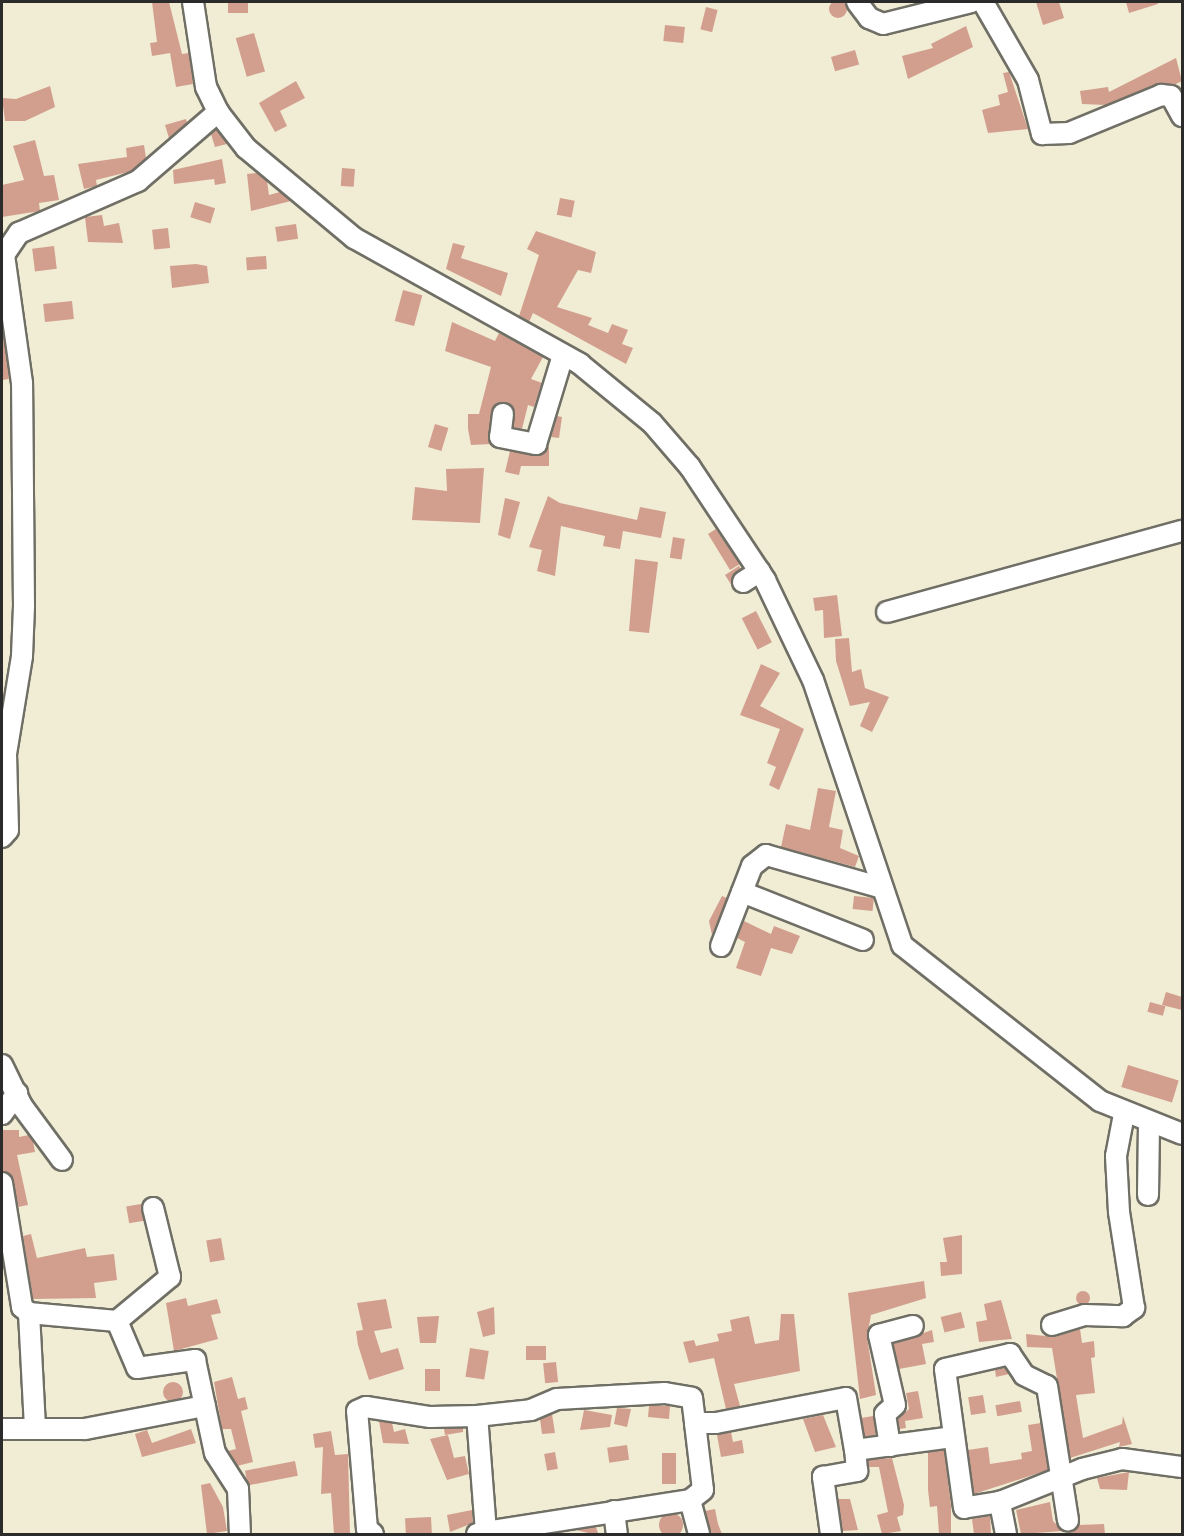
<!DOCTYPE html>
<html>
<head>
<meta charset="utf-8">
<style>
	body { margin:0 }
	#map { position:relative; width:1184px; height:1536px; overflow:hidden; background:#f1ecd4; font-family:Cardo,serif }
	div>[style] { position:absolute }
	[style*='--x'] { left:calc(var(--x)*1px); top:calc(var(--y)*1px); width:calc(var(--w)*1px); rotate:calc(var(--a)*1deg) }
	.building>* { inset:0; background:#d29f8f; transform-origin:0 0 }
	.round { border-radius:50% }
	.roads { filter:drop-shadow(2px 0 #706f66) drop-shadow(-2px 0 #706f66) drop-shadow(0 2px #706f66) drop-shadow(0 -2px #706f66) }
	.minor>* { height:20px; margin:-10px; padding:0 10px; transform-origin:10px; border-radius:10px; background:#fff }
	span { translate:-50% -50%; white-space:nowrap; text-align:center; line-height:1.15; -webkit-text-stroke:6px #fbf7ec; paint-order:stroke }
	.frame { position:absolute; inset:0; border:3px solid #2b2b2b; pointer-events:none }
</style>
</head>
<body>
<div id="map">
	<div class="building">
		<div class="round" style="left:829px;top:0;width:18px;height:18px"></div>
		<div style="clip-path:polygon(152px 2px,169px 2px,182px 54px,189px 53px,193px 84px,176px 87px,170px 53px,152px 56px,150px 43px,157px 42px)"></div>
		<div style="left:228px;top:2px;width:20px;height:11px"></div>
		<div style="clip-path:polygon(1036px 2px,1059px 2px,1064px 18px,1043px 25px)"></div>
		<div style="clip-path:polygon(1126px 2px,1157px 2px,1158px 4px,1129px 13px)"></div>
		<div style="left:706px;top:7px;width:12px;height:23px;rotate:14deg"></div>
		<div style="left:665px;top:25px;width:20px;height:16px;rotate:6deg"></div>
		<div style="clip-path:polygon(966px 26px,973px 47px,908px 79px,902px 56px,933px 48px,931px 44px)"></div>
		<div style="left:254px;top:33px;width:40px;height:19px;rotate:74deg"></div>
		<div style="left:855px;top:50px;width:15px;height:25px;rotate:74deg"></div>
		<div style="clip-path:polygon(1176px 58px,1182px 81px,1174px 85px,1156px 84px,1106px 105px,1082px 104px,1080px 91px,1108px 87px,1109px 92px)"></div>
		<div style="clip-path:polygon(1009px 72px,1028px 129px,988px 133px,982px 110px,1000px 105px,998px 95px,1008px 92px,1003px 73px)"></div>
		<div style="clip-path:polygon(296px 81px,305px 98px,280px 111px,287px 126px,275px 132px,259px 103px)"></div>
		<div style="clip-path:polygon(50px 86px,55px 107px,25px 121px,5px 121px,2px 98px,16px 99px)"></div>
		<div style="clip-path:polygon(186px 119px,187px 123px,169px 138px,165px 125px)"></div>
		<div style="clip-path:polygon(216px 129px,227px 144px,215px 147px,211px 134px)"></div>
		<div style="clip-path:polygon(35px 140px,44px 176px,54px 175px,59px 200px,39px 203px,40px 211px,2px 217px,2px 185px,24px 180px,13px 146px)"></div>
		<div style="clip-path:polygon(144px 145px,146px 158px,132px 171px,96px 180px,97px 186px,84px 189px,78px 164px,127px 157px,126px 148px)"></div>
		<div style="clip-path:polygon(222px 159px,226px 183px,215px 185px,214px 179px,174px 184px,173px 170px)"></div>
		<div style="left:342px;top:168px;width:13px;height:18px;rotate:4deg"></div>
		<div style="clip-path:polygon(257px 173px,267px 181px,269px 195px,280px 192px,291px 201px,251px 211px,247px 174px)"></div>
		<div style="left:560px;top:198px;width:15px;height:17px;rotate:11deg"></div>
		<div style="left:195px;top:202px;width:21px;height:16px;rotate:17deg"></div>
		<div style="clip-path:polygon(102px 215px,104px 226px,119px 223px,123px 243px,88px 242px,85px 217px)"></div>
		<div style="left:296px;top:224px;width:15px;height:21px;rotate:82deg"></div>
		<div style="left:168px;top:228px;width:20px;height:16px;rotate:84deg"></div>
		<div style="clip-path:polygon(536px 231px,596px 252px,591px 273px,578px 270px,557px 307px,592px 318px,588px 325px,608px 333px,612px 324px,628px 330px,622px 344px,633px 348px,626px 364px,533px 313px,529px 322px,519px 316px,539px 255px,527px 249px)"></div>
		<div style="clip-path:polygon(453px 243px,465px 246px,461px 258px,508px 273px,501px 296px,446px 269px)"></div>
		<div style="left:54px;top:246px;width:23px;height:22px;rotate:83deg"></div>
		<div style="left:266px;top:256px;width:13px;height:20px;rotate:86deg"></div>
		<div style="clip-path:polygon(196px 264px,207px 266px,209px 283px,172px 288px,170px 266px)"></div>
		<div style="left:403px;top:290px;width:20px;height:32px;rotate:15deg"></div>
		<div style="left:72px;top:301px;width:18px;height:29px;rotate:84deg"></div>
		<div style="clip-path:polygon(452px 322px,495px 341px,499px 333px,543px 357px,531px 379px,542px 383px,534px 407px,528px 405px,522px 429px,513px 427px,511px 405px,498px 403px,491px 412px,491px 444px,471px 445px,468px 429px,468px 414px,479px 414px,491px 367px,445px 351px)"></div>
		<div style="clip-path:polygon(2px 324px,9px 379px,2px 380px)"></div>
		<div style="clip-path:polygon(557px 416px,562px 417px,559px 438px,551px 437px)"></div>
		<div style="left:435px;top:424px;width:14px;height:24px;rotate:17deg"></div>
		<div style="clip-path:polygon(549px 446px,549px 466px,521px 466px,519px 475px,505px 472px,510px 451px,539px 456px)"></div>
		<div style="clip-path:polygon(484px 468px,480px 523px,412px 520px,415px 487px,447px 491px,446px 469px)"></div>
		<div style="clip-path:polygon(548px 496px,560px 503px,637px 520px,640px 507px,666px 512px,661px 538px,623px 531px,620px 549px,603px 546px,605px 536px,561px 526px,555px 576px,537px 571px,542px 550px,529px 547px)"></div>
		<div style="clip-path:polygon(505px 498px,520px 502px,510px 539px,498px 535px)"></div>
		<div style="clip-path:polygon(716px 529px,740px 564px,730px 570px,708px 534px)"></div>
		<div style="left:673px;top:537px;width:12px;height:21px;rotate:9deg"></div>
		<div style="clip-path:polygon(635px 559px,658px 562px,649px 633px,629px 631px)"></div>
		<div style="clip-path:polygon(739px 566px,741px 569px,732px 586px,725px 575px)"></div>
		<div style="clip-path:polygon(837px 595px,842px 636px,824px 638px,823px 610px,815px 611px,813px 598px)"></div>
		<div style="left:756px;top:611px;width:35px;height:16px;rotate:63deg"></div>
		<div style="clip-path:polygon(849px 638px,852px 672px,861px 669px,865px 688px,889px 697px,872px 732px,860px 726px,870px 702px,850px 706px,836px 661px,835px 639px)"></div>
		<div style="clip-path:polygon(761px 664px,780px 673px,760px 706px,804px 729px,779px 790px,769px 785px,776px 767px,767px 763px,780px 729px,740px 715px)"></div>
		<div style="clip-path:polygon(818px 788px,836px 791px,829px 827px,843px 830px,840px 848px,859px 856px,855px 867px,781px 847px,786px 824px,810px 830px)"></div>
		<div style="clip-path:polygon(722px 896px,727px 898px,712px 935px,709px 921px)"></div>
		<div style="left:854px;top:896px;width:20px;height:13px;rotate:6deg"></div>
		<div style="clip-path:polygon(744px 921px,771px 934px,774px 926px,800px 936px,792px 954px,771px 948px,761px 976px,736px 968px,745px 942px,737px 938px)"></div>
		<div style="clip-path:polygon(1166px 992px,1182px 997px,1182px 1010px,1162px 1005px)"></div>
		<div style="left:1150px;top:1002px;width:16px;height:10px;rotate:15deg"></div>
		<div style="left:1128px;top:1065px;width:53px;height:23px;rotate:17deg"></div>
		<div style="clip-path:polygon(2px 1130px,19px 1130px,19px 1137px,29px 1135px,33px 1141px,35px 1152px,17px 1155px,28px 1205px,18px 1207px,12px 1176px,2px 1171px)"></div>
		<div style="left:141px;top:1204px;width:17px;height:15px;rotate:80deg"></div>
		<div style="clip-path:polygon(31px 1234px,37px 1258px,85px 1248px,87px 1257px,114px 1254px,117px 1280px,94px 1283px,96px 1298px,33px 1299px,23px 1236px)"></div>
		<div style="clip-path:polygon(962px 1235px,962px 1274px,941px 1276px,940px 1262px,947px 1262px,943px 1238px)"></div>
		<div style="left:221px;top:1238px;width:22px;height:15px;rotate:80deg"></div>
		<div style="clip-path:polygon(924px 1281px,926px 1298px,871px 1315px,867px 1337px,876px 1395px,860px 1399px,848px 1293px)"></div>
		<div class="round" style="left:1076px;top:1291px;width:14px;height:14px"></div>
		<div style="clip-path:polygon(186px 1298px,188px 1306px,217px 1299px,221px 1313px,211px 1315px,218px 1339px,174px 1351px,166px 1303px)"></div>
		<div style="clip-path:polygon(386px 1299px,392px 1328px,374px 1331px,381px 1353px,398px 1348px,404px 1369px,369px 1380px,358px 1345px,356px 1331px,363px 1330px,357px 1303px)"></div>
		<div style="clip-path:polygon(1001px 1300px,1012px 1339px,979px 1342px,976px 1322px,987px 1320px,984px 1304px)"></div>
		<div style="clip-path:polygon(494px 1307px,495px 1334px,483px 1337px,477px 1312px)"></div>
		<div style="left:961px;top:1312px;width:16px;height:21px;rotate:76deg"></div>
		<div style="clip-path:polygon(781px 1314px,794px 1314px,800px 1371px,734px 1384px,740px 1406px,726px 1409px,714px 1358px,689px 1363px,683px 1342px,694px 1340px,696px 1346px,719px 1341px,717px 1334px,732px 1331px,730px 1320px,749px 1316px,755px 1344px,779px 1340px)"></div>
		<div style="clip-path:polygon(439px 1316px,436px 1343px,420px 1343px,417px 1317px)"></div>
		<div style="clip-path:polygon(1080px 1329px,1082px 1343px,1094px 1341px,1095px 1357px,1091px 1358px,1095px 1393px,1076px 1395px,1083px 1438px,1122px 1424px,1123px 1416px,1132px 1444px,1119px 1447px,1120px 1442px,1070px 1458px,1052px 1348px,1027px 1347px,1026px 1334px,1055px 1337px)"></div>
		<div style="clip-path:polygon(932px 1330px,934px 1342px,922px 1344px,926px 1364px,899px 1369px,893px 1344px)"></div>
		<div style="left:546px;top:1346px;width:14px;height:20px;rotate:90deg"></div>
		<div style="left:470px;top:1348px;width:19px;height:29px;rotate:9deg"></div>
		<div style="left:556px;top:1362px;width:20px;height:13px;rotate:84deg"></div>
		<div style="clip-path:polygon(1005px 1368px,1009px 1374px,996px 1377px,995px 1370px)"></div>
		<div style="left:425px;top:1369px;width:15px;height:22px"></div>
		<div style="clip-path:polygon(232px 1377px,238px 1399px,245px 1397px,248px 1409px,241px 1411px,253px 1462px,237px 1466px,228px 1451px,236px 1449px,231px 1429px,222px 1429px,214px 1382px)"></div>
		<div class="round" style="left:163px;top:1382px;width:20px;height:20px"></div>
		<div style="clip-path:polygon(918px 1391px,923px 1418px,905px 1421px,906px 1428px,899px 1429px,898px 1419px,909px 1409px,906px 1393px)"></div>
		<div style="left:983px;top:1395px;width:18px;height:15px;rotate:81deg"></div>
		<div style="left:1020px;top:1401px;width:11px;height:25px;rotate:80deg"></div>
		<div style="clip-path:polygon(649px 1406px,670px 1406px,669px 1419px,648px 1417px)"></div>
		<div style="clip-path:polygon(617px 1408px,631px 1409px,627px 1427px,614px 1424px)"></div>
		<div style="clip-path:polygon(584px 1410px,612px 1415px,610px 1427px,580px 1430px)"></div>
		<div style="clip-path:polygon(552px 1414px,555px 1433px,542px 1434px,540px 1419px)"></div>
		<div style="clip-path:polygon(823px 1415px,836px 1447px,815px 1452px,803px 1419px)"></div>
		<div style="left:873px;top:1416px;width:19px;height:12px;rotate:81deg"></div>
		<div style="clip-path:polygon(379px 1421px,392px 1423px,394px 1432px,405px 1429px,409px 1444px,383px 1443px)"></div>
		<div style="clip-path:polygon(1041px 1423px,1048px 1470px,974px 1494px,968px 1450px,988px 1447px,990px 1464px,1022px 1459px,1021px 1453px,1032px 1451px,1028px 1425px)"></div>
		<div style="clip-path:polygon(463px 1428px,463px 1432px,445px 1435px,444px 1429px)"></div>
		<div style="clip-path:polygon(191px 1429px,196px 1443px,142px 1457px,135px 1434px,147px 1430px,152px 1443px)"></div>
		<div style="clip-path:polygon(331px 1431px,335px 1455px,348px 1454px,350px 1534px,334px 1534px,331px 1493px,321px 1494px,323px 1447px,315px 1448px,313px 1434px)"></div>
		<div style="clip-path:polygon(731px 1432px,733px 1442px,742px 1440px,744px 1453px,721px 1457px,717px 1435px)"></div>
		<div style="clip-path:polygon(448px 1435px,454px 1458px,465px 1456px,469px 1474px,447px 1480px,430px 1439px)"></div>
		<div style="left:627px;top:1445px;width:15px;height:20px;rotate:82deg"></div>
		<div style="clip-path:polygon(944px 1450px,951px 1505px,951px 1534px,939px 1534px,937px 1506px,930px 1507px,928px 1490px,928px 1452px)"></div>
		<div style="left:555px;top:1452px;width:17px;height:11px;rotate:80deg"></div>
		<div style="left:662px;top:1453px;width:14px;height:31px"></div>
		<div style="clip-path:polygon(892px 1458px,904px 1505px,903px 1515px,897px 1517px,901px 1531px,882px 1534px,877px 1515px,888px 1512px,879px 1467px,869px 1467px,868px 1460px)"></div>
		<div style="left:295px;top:1461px;width:15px;height:51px;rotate:79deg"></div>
		<div style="clip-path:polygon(1129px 1472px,1127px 1490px,1100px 1489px,1097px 1478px)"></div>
		<div style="clip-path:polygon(210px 1483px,223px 1507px,227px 1531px,207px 1534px,201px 1485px)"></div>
		<div style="clip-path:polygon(838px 1499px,850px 1499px,858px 1530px,843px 1531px)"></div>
		<div style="clip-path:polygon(1050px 1502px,1053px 1521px,1063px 1531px,1021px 1534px,1016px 1510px)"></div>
		<div style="clip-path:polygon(715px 1509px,718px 1524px,722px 1534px,711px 1534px,705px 1511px)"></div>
		<div style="clip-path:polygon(472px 1510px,473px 1523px,450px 1532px,447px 1515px)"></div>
		<div class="round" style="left:659px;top:1513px;width:24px;height:24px"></div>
		<div style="clip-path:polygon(990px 1516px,991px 1534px,974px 1534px,972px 1519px)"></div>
		<div style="left:431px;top:1517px;width:17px;height:26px;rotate:87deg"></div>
		<div style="clip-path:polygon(1104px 1524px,1105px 1534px,1066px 1534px,1079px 1525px)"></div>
		<div style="clip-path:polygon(596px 1527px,598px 1533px,592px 1534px,576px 1530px)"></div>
	</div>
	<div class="roads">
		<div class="minor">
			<div style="--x:193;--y:2;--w:86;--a:81.3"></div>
			<div style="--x:206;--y:87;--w:28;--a:64"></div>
			<div style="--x:218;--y:112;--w:46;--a:52.1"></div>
			<div style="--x:246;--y:148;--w:141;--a:39.8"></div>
			<div style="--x:354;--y:238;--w:259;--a:29.1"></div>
			<div style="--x:580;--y:364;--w:93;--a:39.3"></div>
			<div style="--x:652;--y:423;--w:58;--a:49.2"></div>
			<div style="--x:690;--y:467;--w:136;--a:56.4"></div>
			<div style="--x:765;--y:580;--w:111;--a:64.4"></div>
			<div style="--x:813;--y:680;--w:280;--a:71.4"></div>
			<div style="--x:902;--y:945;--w:252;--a:38.2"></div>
			<div style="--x:1100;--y:1101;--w:88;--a:21.9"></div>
			<div style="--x:857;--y:2;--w:20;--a:53"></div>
			<div style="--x:869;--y:18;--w:15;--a:23"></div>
			<div style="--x:883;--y:24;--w:91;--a:-14"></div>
			<div style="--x:983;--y:2;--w:90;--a:60"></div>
			<div style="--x:1028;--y:80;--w:56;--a:75.5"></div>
			<div style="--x:1042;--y:134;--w:27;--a:-2"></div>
			<div style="--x:1069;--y:133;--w:100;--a:-22.4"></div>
			<div style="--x:1161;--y:95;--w:10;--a:6"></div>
			<div style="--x:1171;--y:96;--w:23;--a:61"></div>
			<div style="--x:503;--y:414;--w:23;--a:97"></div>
			<div style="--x:500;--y:437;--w:37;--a:11"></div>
			<div style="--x:536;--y:444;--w:93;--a:-73.1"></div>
			<div style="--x:743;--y:582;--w:20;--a:-33"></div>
			<div style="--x:887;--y:612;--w:306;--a:-15.4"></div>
			<div style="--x:2;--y:837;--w:9;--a:-49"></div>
			<div style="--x:8;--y:830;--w:76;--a:-91.5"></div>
			<div style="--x:6;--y:754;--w:99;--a:-80.7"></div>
			<div style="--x:22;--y:656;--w:50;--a:-87.7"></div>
			<div style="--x:24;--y:606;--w:223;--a:-90.5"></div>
			<div style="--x:22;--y:383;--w:129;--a:-98"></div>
			<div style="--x:4;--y:255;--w:27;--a:-56"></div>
			<div style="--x:19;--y:233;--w:130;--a:-23.6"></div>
			<div style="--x:138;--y:181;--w:106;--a:-40.8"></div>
			<div style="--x:742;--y:892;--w:130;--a:21.6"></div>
			<div style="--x:721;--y:946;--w:86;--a:-68.8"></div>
			<div style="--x:752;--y:866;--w:18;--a:-38"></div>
			<div style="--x:766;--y:855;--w:117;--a:15.8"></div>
			<div style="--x:2;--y:1065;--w:46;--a:64"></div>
			<div style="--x:22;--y:1106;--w:67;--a:53.5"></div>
			<div style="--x:2;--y:1114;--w:26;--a:-54"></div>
			<div style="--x:2;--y:1183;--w:126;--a:80.8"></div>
			<div style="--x:22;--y:1307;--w:9;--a:41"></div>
			<div style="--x:29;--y:1313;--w:88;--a:5.2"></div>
			<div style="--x:117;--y:1321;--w:69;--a:-39.7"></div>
			<div style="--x:170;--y:1277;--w:71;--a:-103.8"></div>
			<div style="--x:1148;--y:1195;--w:71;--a:-89.2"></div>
			<div style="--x:29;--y:1313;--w:116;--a:87"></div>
			<div style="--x:117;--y:1321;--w:51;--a:66.9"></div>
			<div style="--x:137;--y:1368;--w:59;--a:-7.9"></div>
			<div style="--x:195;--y:1360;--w:95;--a:77.9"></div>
			<div style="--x:215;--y:1453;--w:43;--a:57.4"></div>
			<div style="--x:238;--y:1489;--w:45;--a:87.5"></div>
			<div style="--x:1052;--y:1325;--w:34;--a:-17"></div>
			<div style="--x:1085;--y:1315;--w:38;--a:2"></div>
			<div style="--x:1123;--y:1316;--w:14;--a:-36"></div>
			<div style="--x:1134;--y:1308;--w:97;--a:-98.9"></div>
			<div style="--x:1119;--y:1212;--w:56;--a:-93.1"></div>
			<div style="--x:1116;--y:1156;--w:43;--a:-79.2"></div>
			<div style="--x:695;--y:1423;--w:67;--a:83.2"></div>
			<div style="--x:703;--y:1490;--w:16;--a:142"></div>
			<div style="--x:690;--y:1500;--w:35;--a:75"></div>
			<div style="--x:2;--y:1429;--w:83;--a:0"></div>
			<div style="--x:85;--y:1429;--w:122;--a:-10.9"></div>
			<div style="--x:890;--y:1446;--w:32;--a:-99"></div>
			<div style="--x:885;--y:1414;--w:13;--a:-42"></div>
			<div style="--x:895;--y:1405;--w:72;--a:-102.9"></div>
			<div style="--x:879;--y:1335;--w:35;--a:-15"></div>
			<div style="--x:1000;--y:1502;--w:36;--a:171"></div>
			<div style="--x:964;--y:1508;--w:140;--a:-97.8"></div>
			<div style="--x:945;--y:1369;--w:67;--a:-13"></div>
			<div style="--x:1010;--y:1354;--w:25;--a:56"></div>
			<div style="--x:1024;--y:1375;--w:25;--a:26"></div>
			<div style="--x:1047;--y:1386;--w:136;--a:81.1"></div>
			<div style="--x:614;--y:1511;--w:23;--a:83"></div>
			<div style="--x:486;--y:1532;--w:206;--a:-8.9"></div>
			<div style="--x:373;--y:1534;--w:8;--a:-140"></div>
			<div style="--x:367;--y:1529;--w:118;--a:-94.8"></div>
			<div style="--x:357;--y:1411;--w:10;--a:-24"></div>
			<div style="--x:366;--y:1407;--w:65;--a:8.9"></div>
			<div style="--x:430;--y:1417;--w:47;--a:-1.2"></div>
			<div style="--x:477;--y:1416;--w:54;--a:-6.3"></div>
			<div style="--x:531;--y:1410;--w:28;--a:-23"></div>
			<div style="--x:557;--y:1399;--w:108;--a:-3.2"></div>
			<div style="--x:665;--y:1393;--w:27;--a:10"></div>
			<div style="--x:692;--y:1398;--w:25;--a:83"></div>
			<div style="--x:695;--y:1423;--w:21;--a:0"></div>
			<div style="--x:716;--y:1423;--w:132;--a:-10.9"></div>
			<div style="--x:846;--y:1398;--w:53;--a:80.2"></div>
			<div style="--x:855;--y:1450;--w:98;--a:-7.6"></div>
			<div style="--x:477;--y:1534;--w:9;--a:-13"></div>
			<div style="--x:486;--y:1532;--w:116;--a:-94.4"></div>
			<div style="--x:831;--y:1534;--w:58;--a:-98"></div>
			<div style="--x:823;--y:1477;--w:35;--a:-10"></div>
			<div style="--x:857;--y:1471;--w:21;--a:-95"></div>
			<div style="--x:1006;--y:1534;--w:33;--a:-101"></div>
			<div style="--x:1000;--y:1502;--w:88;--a:-21.9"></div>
			<div style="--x:1082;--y:1469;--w:41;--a:-14"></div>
			<div style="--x:1122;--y:1459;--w:61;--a:7.6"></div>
		</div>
	</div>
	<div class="frame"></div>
</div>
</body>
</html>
